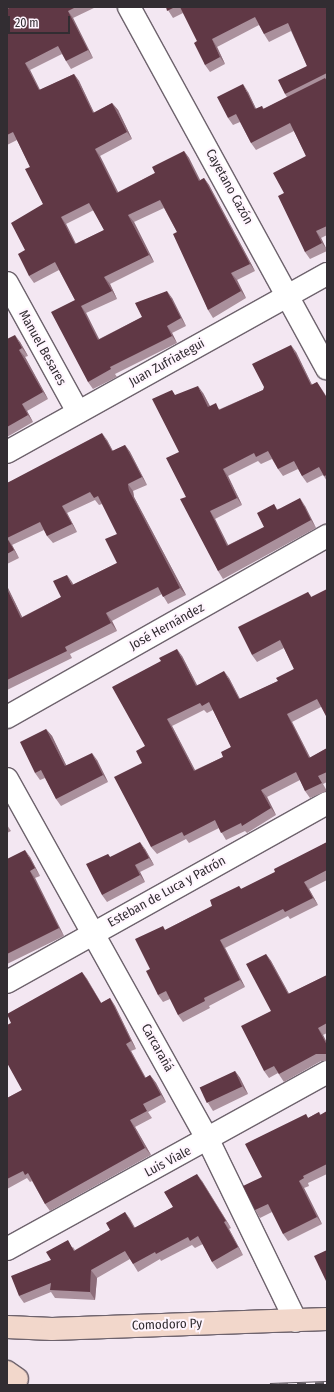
<!DOCTYPE html>
<html>
<head>
<meta charset="utf-8">
<style>
	body { margin:0 }
	#map { position:relative; width:334px; height:1392px; overflow:hidden; background:#f3e7f2; font-family:"Fira Sans Condensed",sans-serif }
	div>[style] { position:absolute }
	[style*='--x'] { left:calc(var(--x)*1px); top:calc(var(--y)*1px); width:calc(var(--w)*1px); rotate:calc(var(--a)*1deg) }
	.roads { filter:drop-shadow(1px 0 #6e636d) drop-shadow(-1px 0 #6e636d) drop-shadow(0 1px #6e636d) drop-shadow(0 -1px #6e636d) }
	.street>* { height:22px; margin:-11px; padding:0 11px; transform-origin:11px; border-radius:11px; background:#fff }
	.secondary>* { height:22px; margin:-11px; padding:0 11px; transform-origin:11px; border-radius:11px; background:#f2d7cb }
	.rail>* { height:4.5px; margin-top:-2.25px; transform-origin:0; background:repeating-linear-gradient(90deg,#fff5fe 0 9px,#5e575e 0 18px); box-sizing:border-box; border-block:1px solid #5e575e }
	.wall>* { inset:0; background:#aa909c }
	.shaded-wall>* { inset:0; background:#8c6c79 }
	.building>* { inset:0; background:#603845; transform-origin:0 0 }
	span { translate:-50% -50%; white-space:nowrap; text-align:center; line-height:1.15; -webkit-text-stroke:4px #fff5fe; paint-order:stroke }
	.street-label { font-size:13px; color:#322d32 }
	.frame { position:absolute; inset:0; border:8px solid #322d32; pointer-events:none }
	.scale { position:absolute; left:8px; top:16px; width:62px; height:18px; box-sizing:border-box; border:2px solid #322d32; border-top:0; padding-left:5px; font-size:12px; line-height:14px; white-space:nowrap; color:#322d32; -webkit-text-stroke:3px #fff5fe; paint-order:stroke }
</style>
</head>
<body>
<div id="map">
	<div class="roads">
		<div class="street">
			<div style="--x:129;--y:7;--w:412;--a:61.3"></div>
			<div style="--x:7;--y:283;--w:147;--a:61.2"></div>
			<div style="--x:7;--y:452;--w:366;--a:-29.1"></div>
			<div style="--x:7;--y:717;--w:368;--a:-29.5"></div>
			<div style="--x:7;--y:779;--w:413;--a:60.9"></div>
			<div style="--x:208;--y:1140;--w:201;--a:64.1"></div>
			<div style="--x:7;--y:982;--w:367;--a:-29.2"></div>
			<div style="--x:7;--y:1249;--w:366;--a:-28.9"></div>
		</div>
		<div class="secondary">
			<div style="--x:7;--y:1327;--w:45;--a:2.5"></div>
			<div style="--x:52;--y:1329;--w:275;--a:-2.1"></div>
			<div style="--x:7;--y:1372;--w:12;--a:35"></div>
		</div>
	</div>
	<div class="rail">
		<div style="--x:270;--y:1385;--w:57;--a:-2"></div>
	</div>
	<div class="wall">
		<div style="clip-path:polygon(evenodd,11px 7px,96px 7px,73px 18px,93px 58px,71px 69px,66px 61px,62px 54px,30px 70px,40px 90px,74px 74px,79px 81px,94px 113px,112px 103px,118px 110px,132px 139px,100px 156px,118px 192px,155px 173px,184px 151px,189px 158px,200px 180px,204px 178px,209px 185px,255px 271px,237px 280px,246px 298px,213px 318px,208px 310px,177px 232px,164px 208px,134px 222px,154px 262px,110px 284px,117px 299px,86px 313px,99px 339px,142px 317px,172px 298px,186px 326px,172px 333px,177px 343px,115px 374px,117px 377px,93px 389px,88px 382px,75px 300px,59px 270px,34px 283px,29px 276px,25px 250px,43px 204px,30px 167px,17px 140px,7px 145px,7px 9px,11px 7px,94px 210px,104px 230px,76px 244px,66px 224px,94px 210px)"></div>
		<div style="clip-path:polygon(166px 7px,327px 7px,327px 235px,321px 238px,327px 251px,310px 259px,305px 252px,284px 193px,306px 156px,294px 131px,256px 150px,251px 143px,240px 122px,233px 125px,228px 118px,248px 92px,256px 109px,262px 106px,264px 109px,287px 97px,285px 94px,307px 66px,291px 31px,269px 42px,264px 34px,259px 25px,217px 47px,225px 64px,210px 72px,205px 65px,197px 41px,183px 13px,173px 18px)"></div>
		<div style="clip-path:polygon(7px 339px,20px 342px,28px 356px,25px 357px,48px 399px,27px 411px,33px 422px,7px 437px)"></div>
		<div style="clip-path:polygon(296px 352px,312px 385px,317px 382px,327px 397px,327px 481px,323px 475px,307px 483px,302px 476px,298px 469px,283px 476px,278px 469px,272px 459px,261px 464px,258px 461px,228px 476px,242px 505px,215px 519px,228px 545px,264px 527px,274px 504px,277px 509px,305px 506px,316px 528px,223px 579px,218px 571px,186px 497px,179px 452px,175px 395px,203px 393px,210px 406px,220px 409px,263px 390px)"></div>
		<div style="clip-path:polygon(107px 440px,113px 451px,125px 445px,130px 452px,147px 485px,133px 491px,134px 497px,186px 595px,168px 604px,162px 594px,112px 621px,117px 631px,70px 654px,72px 658px,7px 690px,7px 586px,22px 617px,61px 597px,72px 582px,73px 585px,117px 563px,117px 534px,102px 504px,99px 505px,95px 500px,67px 513px,77px 532px,53px 543px,47px 536px,44px 530px,12px 545px,19px 558px,7px 564px,7px 483px)"></div>
		<div style="clip-path:polygon(evenodd,308px 592px,311px 596px,321px 707px,292px 722px,310px 758px,327px 748px,327px 782px,323px 784px,327px 791px,310px 798px,305px 791px,300px 780px,267px 797px,276px 815px,247px 833px,245px 831px,226px 840px,219px 828px,189px 843px,186px 839px,157px 854px,151px 847px,142px 763px,145px 746px,182px 656px,197px 685px,229px 678px,240px 699px,278px 681px,294px 669px,284px 648px,257px 662px,252px 655px,308px 592px,204px 710px,207px 713px,213px 710px,231px 747px,223px 757px,195px 770px,172px 726px,204px 710px)"></div>
		<div style="clip-path:polygon(46px 729px,52px 736px,66px 765px,97px 760px,108px 782px,61px 806px,56px 799px,45px 778px,40px 780px,35px 773px)"></div>
		<div style="clip-path:polygon(7px 825px,11px 831px,7px 833px)"></div>
		<div style="clip-path:polygon(327px 842px,327px 880px,309px 889px,318px 905px,290px 919px,288px 916px,225px 948px,245px 987px,209px 1006px,210px 1008px,183px 1022px,178px 1015px,170px 999px,163px 1002px,158px 995px,150px 969px,165px 930px,212px 906px,239px 886px,241px 889px,275px 872px)"></div>
		<div style="clip-path:polygon(145px 849px,154px 865px,140px 872px,145px 882px,107px 902px,102px 895px,108px 854px,110px 857px)"></div>
		<div style="clip-path:polygon(30px 857px,40px 876px,35px 878px,64px 936px,7px 964px,7px 859px)"></div>
		<div style="clip-path:polygon(266px 954px,271px 961px,289px 994px,327px 975px,327px 1033px,323px 1035px,327px 1043px,327px 1061px,321px 1061px,284px 1082px,278px 1073px,269px 1078px,264px 1071px,271px 1011px)"></div>
		<div style="clip-path:polygon(82px 972px,87px 979px,101px 1003px,110px 998px,115px 1006px,136px 1049px,131px 1051px,146px 1078px,150px 1075px,156px 1083px,166px 1102px,148px 1112px,152px 1118px,135px 1127px,151px 1155px,50px 1211px,45px 1204px,32px 1181px,30px 1182px,27px 1178px,7px 1189px,7px 1098px,22px 1090px,11px 1023px)"></div>
		<div style="clip-path:polygon(235px 1071px,240px 1078px,248px 1094px,213px 1111px,208px 1103px)"></div>
		<div style="clip-path:polygon(327px 1111px,327px 1174px,308px 1183px,309px 1186px,304px 1188px,322px 1224px,288px 1241px,283px 1234px,272px 1212px,260px 1218px,255px 1210px,262px 1177px,306px 1114px,308px 1118px,319px 1112px,321px 1115px)"></div>
		<div style="clip-path:polygon(202px 1181px,231px 1228px,229px 1229px,243px 1255px,217px 1269px,212px 1262px,203px 1244px,195px 1248px,192px 1245px,161px 1261px,160px 1259px,138px 1272px,130px 1259px,97px 1278px,95px 1300px,55px 1298px,51px 1292px,24px 1303px,19px 1296px,51px 1260px,73px 1247px,75px 1250px,110px 1230px,125px 1212px,135px 1228px,173px 1207px)"></div>
	</div>
	<div class="shaded-wall">
		<div style="clip-path:polygon(68px 11px,73px 18px,93px 58px,88px 50px)"></div>
		<div style="clip-path:polygon(212px 39px,217px 47px,225px 64px,220px 57px)"></div>
		<div style="clip-path:polygon(25px 63px,30px 70px,44px 98px,39px 90px)"></div>
		<div style="clip-path:polygon(74px 74px,79px 81px,98px 121px,93px 113px)"></div>
		<div style="clip-path:polygon(243px 84px,248px 92px,260px 117px,255px 109px)"></div>
		<div style="clip-path:polygon(112px 103px,118px 110px,132px 139px,127px 132px)"></div>
		<div style="clip-path:polygon(95px 149px,100px 156px,122px 200px,117px 193px)"></div>
		<div style="clip-path:polygon(184px 151px,189px 158px,204px 188px,199px 181px)"></div>
		<div style="clip-path:polygon(204px 178px,209px 185px,255px 271px,250px 264px)"></div>
		<div style="clip-path:polygon(128px 215px,134px 222px,154px 262px,149px 255px)"></div>
		<div style="clip-path:polygon(61px 217px,66px 224px,80px 252px,75px 244px)"></div>
		<div style="clip-path:polygon(316px 231px,321px 238px,327px 250px,322px 243px)"></div>
		<div style="clip-path:polygon(231px 273px,237px 280px,246px 298px,241px 291px)"></div>
		<div style="clip-path:polygon(104px 277px,110px 284px,117px 299px,112px 291px)"></div>
		<div style="clip-path:polygon(167px 291px,172px 298px,186px 326px,181px 318px)"></div>
		<div style="clip-path:polygon(81px 306px,86px 313px,103px 347px,98px 340px)"></div>
		<div style="clip-path:polygon(167px 326px,172px 333px,177px 343px,172px 336px)"></div>
		<div style="clip-path:polygon(15px 335px,20px 342px,28px 356px,22px 348px)"></div>
		<div style="clip-path:polygon(291px 345px,296px 352px,316px 393px,311px 385px)"></div>
		<div style="clip-path:polygon(19px 350px,25px 357px,48px 399px,43px 392px)"></div>
		<div style="clip-path:polygon(198px 386px,203px 393px,214px 414px,208px 407px)"></div>
		<div style="clip-path:polygon(22px 404px,27px 411px,33px 422px,28px 415px)"></div>
		<div style="clip-path:polygon(102px 433px,107px 440px,117px 459px,112px 451px)"></div>
		<div style="clip-path:polygon(125px 445px,130px 452px,147px 485px,142px 477px)"></div>
		<div style="clip-path:polygon(223px 469px,228px 476px,242px 505px,237px 498px)"></div>
		<div style="clip-path:polygon(128px 484px,133px 491px,134px 497px,186px 595px,180px 588px,129px 490px)"></div>
		<div style="clip-path:polygon(300px 498px,305px 506px,316px 528px,311px 520px)"></div>
		<div style="clip-path:polygon(62px 506px,67px 513px,77px 532px,72px 524px)"></div>
		<div style="clip-path:polygon(210px 511px,215px 519px,232px 553px,227px 546px)"></div>
		<div style="clip-path:polygon(7px 538px,12px 545px,19px 558px,14px 550px)"></div>
		<div style="clip-path:polygon(67px 575px,72px 582px,77px 593px,72px 585px)"></div>
		<div style="clip-path:polygon(7px 586px,26px 625px,21px 618px,7px 589px)"></div>
		<div style="clip-path:polygon(106px 613px,112px 621px,117px 631px,111px 623px)"></div>
		<div style="clip-path:polygon(177px 649px,182px 656px,201px 693px,196px 686px)"></div>
		<div style="clip-path:polygon(224px 671px,229px 678px,244px 707px,239px 699px)"></div>
		<div style="clip-path:polygon(287px 714px,292px 722px,314px 765px,309px 758px)"></div>
		<div style="clip-path:polygon(167px 719px,172px 726px,199px 778px,194px 771px)"></div>
		<div style="clip-path:polygon(46px 729px,52px 736px,70px 773px,65px 766px)"></div>
		<div style="clip-path:polygon(92px 753px,97px 760px,108px 782px,103px 775px)"></div>
		<div style="clip-path:polygon(261px 790px,267px 797px,276px 815px,271px 808px)"></div>
		<div style="clip-path:polygon(140px 842px,145px 849px,154px 865px,149px 858px)"></div>
		<div style="clip-path:polygon(25px 850px,30px 857px,40px 876px,35px 868px)"></div>
		<div style="clip-path:polygon(135px 865px,140px 872px,145px 882px,140px 875px)"></div>
		<div style="clip-path:polygon(30px 871px,35px 878px,64px 936px,59px 928px)"></div>
		<div style="clip-path:polygon(304px 882px,309px 889px,318px 905px,313px 898px)"></div>
		<div style="clip-path:polygon(220px 940px,225px 948px,245px 987px,240px 980px)"></div>
		<div style="clip-path:polygon(266px 954px,271px 961px,293px 1001px,288px 994px)"></div>
		<div style="clip-path:polygon(82px 972px,87px 979px,106px 1011px,101px 1003px)"></div>
		<div style="clip-path:polygon(110px 998px,115px 1006px,136px 1049px,131px 1041px)"></div>
		<div style="clip-path:polygon(318px 1028px,323px 1035px,327px 1043px,327px 1045px)"></div>
		<div style="clip-path:polygon(126px 1044px,131px 1051px,150px 1086px,145px 1078px)"></div>
		<div style="clip-path:polygon(235px 1071px,240px 1078px,248px 1094px,242px 1086px)"></div>
		<div style="clip-path:polygon(150px 1075px,156px 1083px,166px 1102px,161px 1095px)"></div>
		<div style="clip-path:polygon(130px 1120px,135px 1127px,151px 1155px,145px 1148px)"></div>
		<div style="clip-path:polygon(197px 1174px,202px 1181px,231px 1228px,226px 1221px)"></div>
		<div style="clip-path:polygon(299px 1181px,304px 1188px,322px 1224px,317px 1217px)"></div>
		<div style="clip-path:polygon(125px 1212px,130px 1219px,139px 1235px,134px 1228px)"></div>
		<div style="clip-path:polygon(224px 1222px,229px 1229px,243px 1255px,238px 1247px)"></div>
		<div style="clip-path:polygon(91px 1270px,97px 1278px,95px 1300px,90px 1292px)"></div>
	</div>
	<div class="building">
		<div style="clip-path:polygon(evenodd,11px 7px,76px 7px,68px 11px,88px 50px,66px 61px,58px 46px,25px 63px,39px 90px,74px 74px,93px 113px,112px 103px,127px 132px,95px 149px,117px 193px,155px 173px,152px 167px,184px 151px,199px 181px,204px 178px,250px 264px,231px 273px,241px 291px,208px 310px,173px 234px,177px 232px,160px 200px,128px 215px,149px 255px,104px 277px,112px 291px,81px 306px,98px 340px,142px 317px,135px 303px,167px 291px,181px 318px,167px 326px,172px 336px,110px 367px,111px 369px,88px 382px,51px 312px,75px 300px,55px 262px,29px 276px,18px 254px,25px 250px,11px 223px,43px 204px,25px 169px,30px 167px,13px 132px,7px 135px,7px 9px,11px 7px,89px 203px,104px 230px,75px 244px,61px 217px,89px 203px)"></div>
		<div style="clip-path:polygon(166px 7px,175px 7px,167px 11px)"></div>
		<div style="clip-path:polygon(180px 7px,327px 7px,327px 73px,285px 94px,278px 80px,307px 66px,288px 23px,264px 34px,255px 17px,212px 39px,220px 57px,205px 65px,194px 43px,197px 41px)"></div>
		<div style="clip-path:polygon(325px 78px,327px 81px,327px 226px,316px 231px,322px 243px,305px 252px,278px 196px,284px 193px,273px 173px,306px 156px,290px 123px,251px 143px,236px 114px,228px 118px,217px 97px,243px 84px,255px 109px,262px 106px,263px 109px)"></div>
		<div style="clip-path:polygon(15px 335px,22px 348px,19px 350px,43px 392px,22px 404px,28px 415px,7px 427px,7px 339px)"></div>
		<div style="clip-path:polygon(291px 345px,311px 385px,317px 382px,327px 398px,327px 475px,324px 476px,319px 467px,302px 476px,294px 461px,278px 469px,268px 451px,256px 457px,254px 453px,223px 469px,237px 498px,210px 511px,227px 546px,264px 527px,257px 513px,274px 504px,277px 510px,300px 498px,311px 520px,218px 571px,180px 499px,186px 497px,166px 458px,179px 452px,152px 399px,172px 390px,175px 395px,198px 386px,208px 407px,216px 403px,219px 410px,263px 390px,264px 387px,252px 364px)"></div>
		<div style="clip-path:polygon(102px 433px,112px 451px,125px 445px,142px 477px,128px 484px,129px 490px,180px 588px,163px 597px,158px 587px,106px 613px,111px 623px,65px 647px,67px 651px,7px 680px,7px 589px,21px 618px,61px 597px,53px 581px,67px 575px,72px 585px,117px 563px,105px 539px,117px 534px,98px 496px,94px 498px,90px 492px,62px 506px,72px 524px,47px 536px,40px 522px,7px 538px,14px 550px,7px 554px,7px 483px)"></div>
		<div style="clip-path:polygon(evenodd,327px 589px,327px 718px,317px 699px,287px 714px,309px 758px,327px 748px,327px 772px,318px 776px,322px 783px,305px 791px,296px 772px,261px 790px,271px 808px,242px 826px,241px 823px,221px 833px,215px 820px,184px 836px,182px 832px,151px 847px,114px 777px,142px 763px,136px 751px,145px 746px,112px 687px,161px 661px,159px 658px,177px 649px,196px 686px,224px 671px,239px 699px,278px 681px,276px 678px,294px 669px,280px 640px,252px 655px,238px 627px,308px 592px,311px 597px,327px 589px,209px 702px,231px 747px,221px 752px,223px 757px,194px 771px,167px 719px,200px 703px,202px 706px,209px 702px)"></div>
		<div style="clip-path:polygon(46px 729px,65px 766px,92px 753px,103px 775px,56px 799px,41px 770px,35px 773px,20px 742px)"></div>
		<div style="clip-path:polygon(140px 842px,149px 858px,135px 865px,140px 875px,102px 895px,86px 864px,108px 854px,110px 857px)"></div>
		<div style="clip-path:polygon(327px 842px,327px 870px,304px 882px,313px 898px,285px 912px,283px 909px,220px 940px,240px 980px,204px 998px,205px 1001px,178px 1015px,166px 991px,158px 995px,146px 971px,150px 969px,135px 939px,163px 926px,165px 930px,212px 906px,210px 900px,239px 886px,241px 889px,275px 872px,274px 869px)"></div>
		<div style="clip-path:polygon(25px 850px,35px 868px,30px 871px,59px 928px,7px 954px,7px 859px)"></div>
		<div style="clip-path:polygon(266px 954px,288px 994px,327px 975px,327px 1023px,318px 1028px,327px 1045px,327px 1054px,316px 1054px,279px 1074px,274px 1066px,264px 1071px,241px 1026px,271px 1011px,246px 964px)"></div>
		<div style="clip-path:polygon(82px 972px,101px 1003px,110px 998px,131px 1041px,126px 1044px,145px 1078px,150px 1075px,161px 1095px,143px 1104px,147px 1111px,130px 1120px,145px 1148px,45px 1204px,28px 1173px,25px 1175px,23px 1171px,7px 1179px,7px 1098px,22px 1090px,7px 1063px,7px 1025px,11px 1023px,7px 1014px)"></div>
		<div style="left:235px;top:1071px;width:17px;height:39px;rotate:65deg"></div>
		<div style="clip-path:polygon(327px 1111px,327px 1164px,303px 1176px,304px 1178px,299px 1181px,317px 1217px,283px 1234px,268px 1204px,255px 1210px,243px 1186px,262px 1177px,245px 1144px,306px 1114px,308px 1118px,319px 1112px,320px 1115px)"></div>
		<div style="clip-path:polygon(197px 1174px,226px 1221px,224px 1222px,238px 1247px,212px 1262px,198px 1236px,190px 1241px,188px 1237px,156px 1254px,155px 1252px,133px 1264px,125px 1251px,91px 1270px,90px 1292px,50px 1290px,51px 1283px,19px 1296px,11px 1276px,51px 1260px,46px 1252px,68px 1240px,74px 1251px,110px 1230px,106px 1223px,125px 1212px,134px 1228px,173px 1207px,164px 1192px)"></div>
		<div style="clip-path:polygon(327px 1250px,327px 1283px,314px 1256px)"></div>
	</div>
	<div class="street-label">
		<span style="left:229px;top:187px;rotate:61deg">Cayetano Cazón</span>
		<span style="left:42px;top:348px;rotate:61deg">Manuel Besares</span>
		<span style="left:167px;top:363px;rotate:-29deg">Juan Zufriategui</span>
		<span style="left:167px;top:627px;rotate:-29deg">José Hernández</span>
		<span style="left:167px;top:892px;rotate:-29deg">Esteban de Luca y Patrón</span>
		<span style="left:157px;top:1048px;rotate:61deg">Carcarañá</span>
		<span style="left:168px;top:1162px;rotate:-28deg">Luis Viale</span>
		<span style="left:167px;top:1325px;rotate:-2deg">Comodoro Py</span>
	</div>
	<div class="frame"></div>
	<div class="scale">20 m</div>
</div>
</body>
</html>
